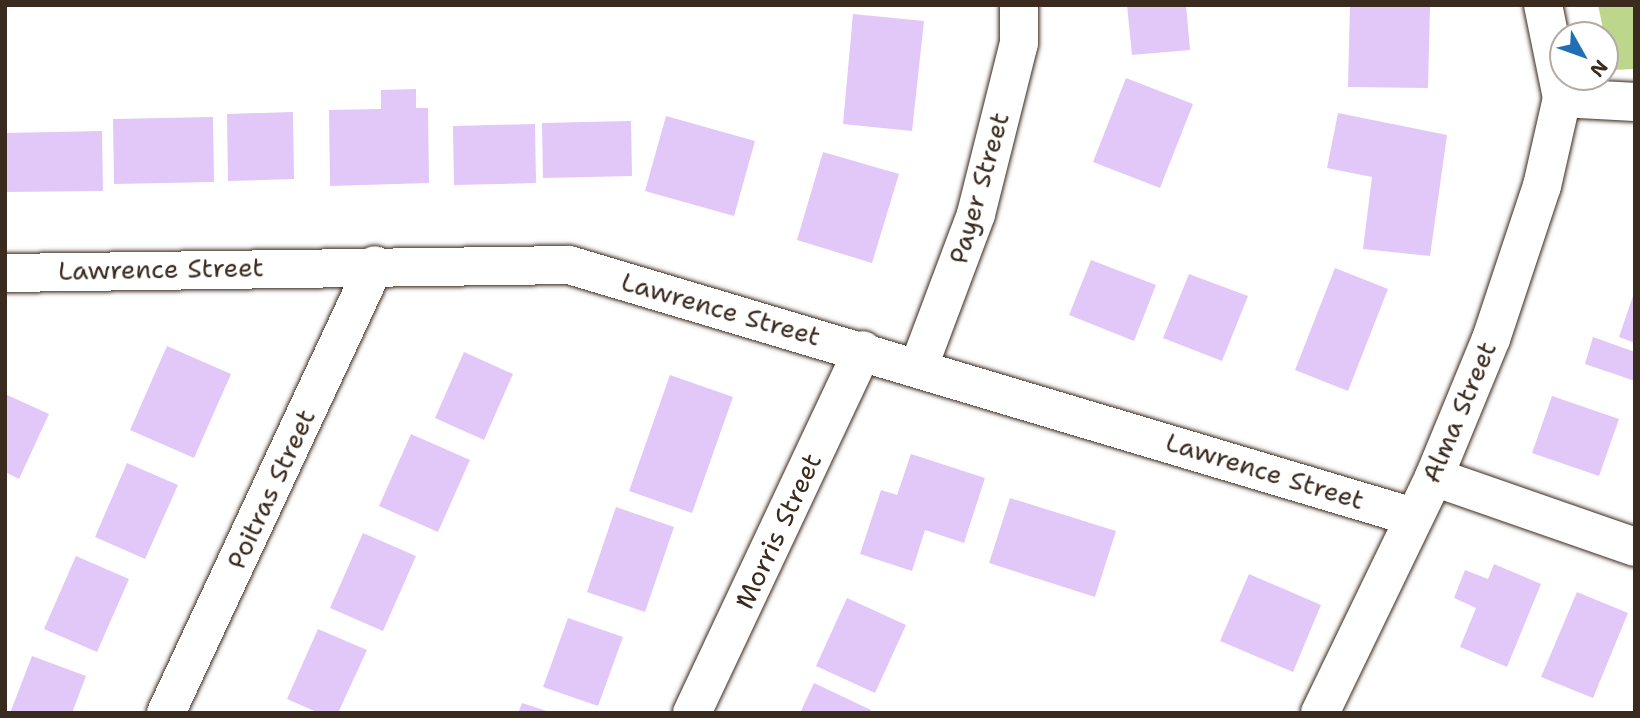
<!DOCTYPE html>
<style>
body{margin:0}
#map{position:relative;width:1640px;height:718px;overflow:hidden;background:#fff;font-family:"Shantell Sans",sans-serif}
div>[style]{position:absolute}
.green>*{inset:0;background:#bcd68c}
.building>*{inset:0;background:#e1c8f8}
.roads{filter:drop-shadow(0 0 2px #3b2a1e) drop-shadow(0 0 2px #3b2a1e)}
.minor>*{height:38px;margin:-19px;padding:0 19px;transform-origin:19px;border-radius:19px;background:#fff}
span{translate:-50% -50%;white-space:nowrap;text-align:center;line-height:1.15;-webkit-text-stroke:7px #fff;paint-order:stroke}
.street-label{font-size:26px;color:#3b2a1e}
.frame{position:absolute;inset:0;border:7px solid #3b2a1e;pointer-events:none}
.north{position:absolute;left:1549px;top:21px;width:70px;height:70px;box-sizing:border-box;background:#fff;border:2px solid #b1aaa5;border-radius:50%;rotate:130deg;font-size:19px;font-weight:700;line-height:28px;text-align:center;color:#3b2a1e}
.north::after{content:'';display:block;margin:auto;width:24px;height:32px;background:#1f6fb2;clip-path:polygon(50% 0,100% 100%,50% 72%,0 100%)}
</style>
<div id="map">
<div class="green">
<i style="clip-path:polygon(1598px 5px,1635px 5px,1635px 69px,1612px 70px)"></i>
</div>
<div class="building">
<i style="clip-path:polygon(1127px 5px,1186px 5px,1190px 50px,1132px 55px)"></i>
<i style="clip-path:polygon(1350px 5px,1430px 5px,1428px 88px,1348px 87px)"></i>
<i style="clip-path:polygon(853px 14px,924px 21px,912px 131px,843px 124px)"></i>
<i style="clip-path:polygon(1126px 78px,1193px 104px,1160px 188px,1093px 162px)"></i>
<i style="clip-path:polygon(416px 89px,416px 108px,428px 108px,429px 183px,330px 186px,329px 110px,381px 109px,381px 90px)"></i>
<i style="clip-path:polygon(293px 112px,294px 179px,228px 181px,227px 114px)"></i>
<i style="clip-path:polygon(1338px 113px,1447px 135px,1430px 256px,1363px 249px,1372px 177px,1327px 168px)"></i>
<i style="clip-path:polygon(666px 116px,755px 141px,734px 216px,645px 191px)"></i>
<i style="clip-path:polygon(213px 117px,214px 182px,114px 184px,113px 119px)"></i>
<i style="clip-path:polygon(631px 121px,632px 176px,543px 178px,542px 123px)"></i>
<i style="clip-path:polygon(535px 124px,536px 183px,454px 185px,453px 126px)"></i>
<i style="clip-path:polygon(102px 131px,103px 191px,5px 192px,5px 133px)"></i>
<i style="clip-path:polygon(823px 152px,899px 174px,872px 263px,797px 240px)"></i>
<i style="clip-path:polygon(1091px 260px,1156px 285px,1134px 341px,1069px 315px)"></i>
<i style="clip-path:polygon(1335px 268px,1388px 289px,1348px 391px,1295px 370px)"></i>
<i style="clip-path:polygon(1189px 274px,1248px 296px,1222px 361px,1163px 338px)"></i>
<i style="clip-path:polygon(1634px 293px,1635px 293px,1635px 343px,1619px 337px)"></i>
<i style="clip-path:polygon(1593px 337px,1635px 352px,1635px 381px,1585px 364px)"></i>
<i style="clip-path:polygon(167px 346px,231px 374px,194px 458px,130px 430px)"></i>
<i style="clip-path:polygon(464px 352px,513px 374px,484px 440px,435px 418px)"></i>
<i style="clip-path:polygon(670px 375px,733px 397px,692px 513px,629px 491px)"></i>
<i style="clip-path:polygon(5px 394px,49px 414px,19px 479px,5px 472px)"></i>
<i style="clip-path:polygon(1552px 396px,1619px 419px,1599px 476px,1532px 453px)"></i>
<i style="clip-path:polygon(411px 434px,470px 460px,438px 532px,379px 506px)"></i>
<i style="clip-path:polygon(911px 454px,985px 478px,964px 543px,925px 530px,912px 571px,860px 554px,881px 490px,897px 495px)"></i>
<i style="clip-path:polygon(127px 463px,178px 485px,145px 559px,95px 537px)"></i>
<i style="clip-path:polygon(1010px 498px,1116px 531px,1095px 597px,989px 563px)"></i>
<i style="clip-path:polygon(616px 507px,674px 527px,645px 612px,587px 592px)"></i>
<i style="clip-path:polygon(363px 533px,416px 556px,383px 631px,330px 608px)"></i>
<i style="clip-path:polygon(76px 556px,129px 579px,97px 652px,44px 629px)"></i>
<i style="clip-path:polygon(1494px 564px,1541px 584px,1507px 667px,1460px 647px,1476px 608px,1454px 598px,1465px 570px,1488px 579px)"></i>
<i style="clip-path:polygon(1249px 574px,1321px 605px,1293px 672px,1220px 641px)"></i>
<i style="clip-path:polygon(1577px 592px,1628px 613px,1593px 698px,1541px 677px)"></i>
<i style="clip-path:polygon(847px 598px,906px 625px,875px 693px,816px 666px)"></i>
<i style="clip-path:polygon(568px 618px,623px 637px,598px 706px,543px 687px)"></i>
<i style="clip-path:polygon(318px 629px,367px 650px,338px 713px,319px 713px,287px 699px)"></i>
<i style="clip-path:polygon(32px 656px,86px 676px,72px 713px,10px 713px)"></i>
<i style="clip-path:polygon(814px 683px,871px 710px,869px 713px,800px 713px)"></i>
<i style="clip-path:polygon(522px 703px,550px 712px,549px 713px,518px 713px)"></i>
</div>
<div class="roads">
<div class="minor">
<i style="left:1562px;top:98px;width:73px;rotate:3.1deg"></i>
<i style="left:5px;top:273px;width:564px;rotate:-0.81deg"></i>
<i style="left:569px;top:265px;width:881px;rotate:16.62deg"></i>
<i style="left:919px;top:366px;width:162px;rotate:-69.4deg"></i>
<i style="left:976px;top:214px;width:176px;rotate:-75.9deg"></i>
<i style="left:1019px;top:43px;width:38px;rotate:-90deg"></i>
<i style="left:1434px;top:477px;width:213px;rotate:19.2deg"></i>
<i style="left:166px;top:713px;width:494px;rotate:-65deg"></i>
<i style="left:692px;top:713px;width:401px;rotate:-64.8deg"></i>
<i style="left:1320px;top:713px;width:262px;rotate:-64.2deg"></i>
<i style="left:1434px;top:477px;width:149px;rotate:-67.6deg"></i>
<i style="left:1491px;top:339px;width:161px;rotate:-71.6deg"></i>
<i style="left:1542px;top:186px;width:90px;rotate:-77.2deg"></i>
<i style="left:1562px;top:98px;width:95px;rotate:-101.5deg"></i>
</div>
</div>
<div class="street-label">
<span style="left:979px;top:188px;rotate:-74deg">Payer Street</span>
<span style="left:161px;top:269px;rotate:-1deg">Lawrence Street</span>
<span style="left:721px;top:309px;rotate:16deg">Lawrence Street</span>
<span style="left:1459px;top:412px;rotate:-67deg">Alma Street</span>
<span style="left:1265px;top:471px;rotate:17deg">Lawrence Street</span>
<span style="left:271px;top:489px;rotate:-65deg">Poitras Street</span>
<span style="left:778px;top:531px;rotate:-65deg">Morris Street</span>
</div>
<div class="frame"></div>
<div class="north">N</div>
</div>
